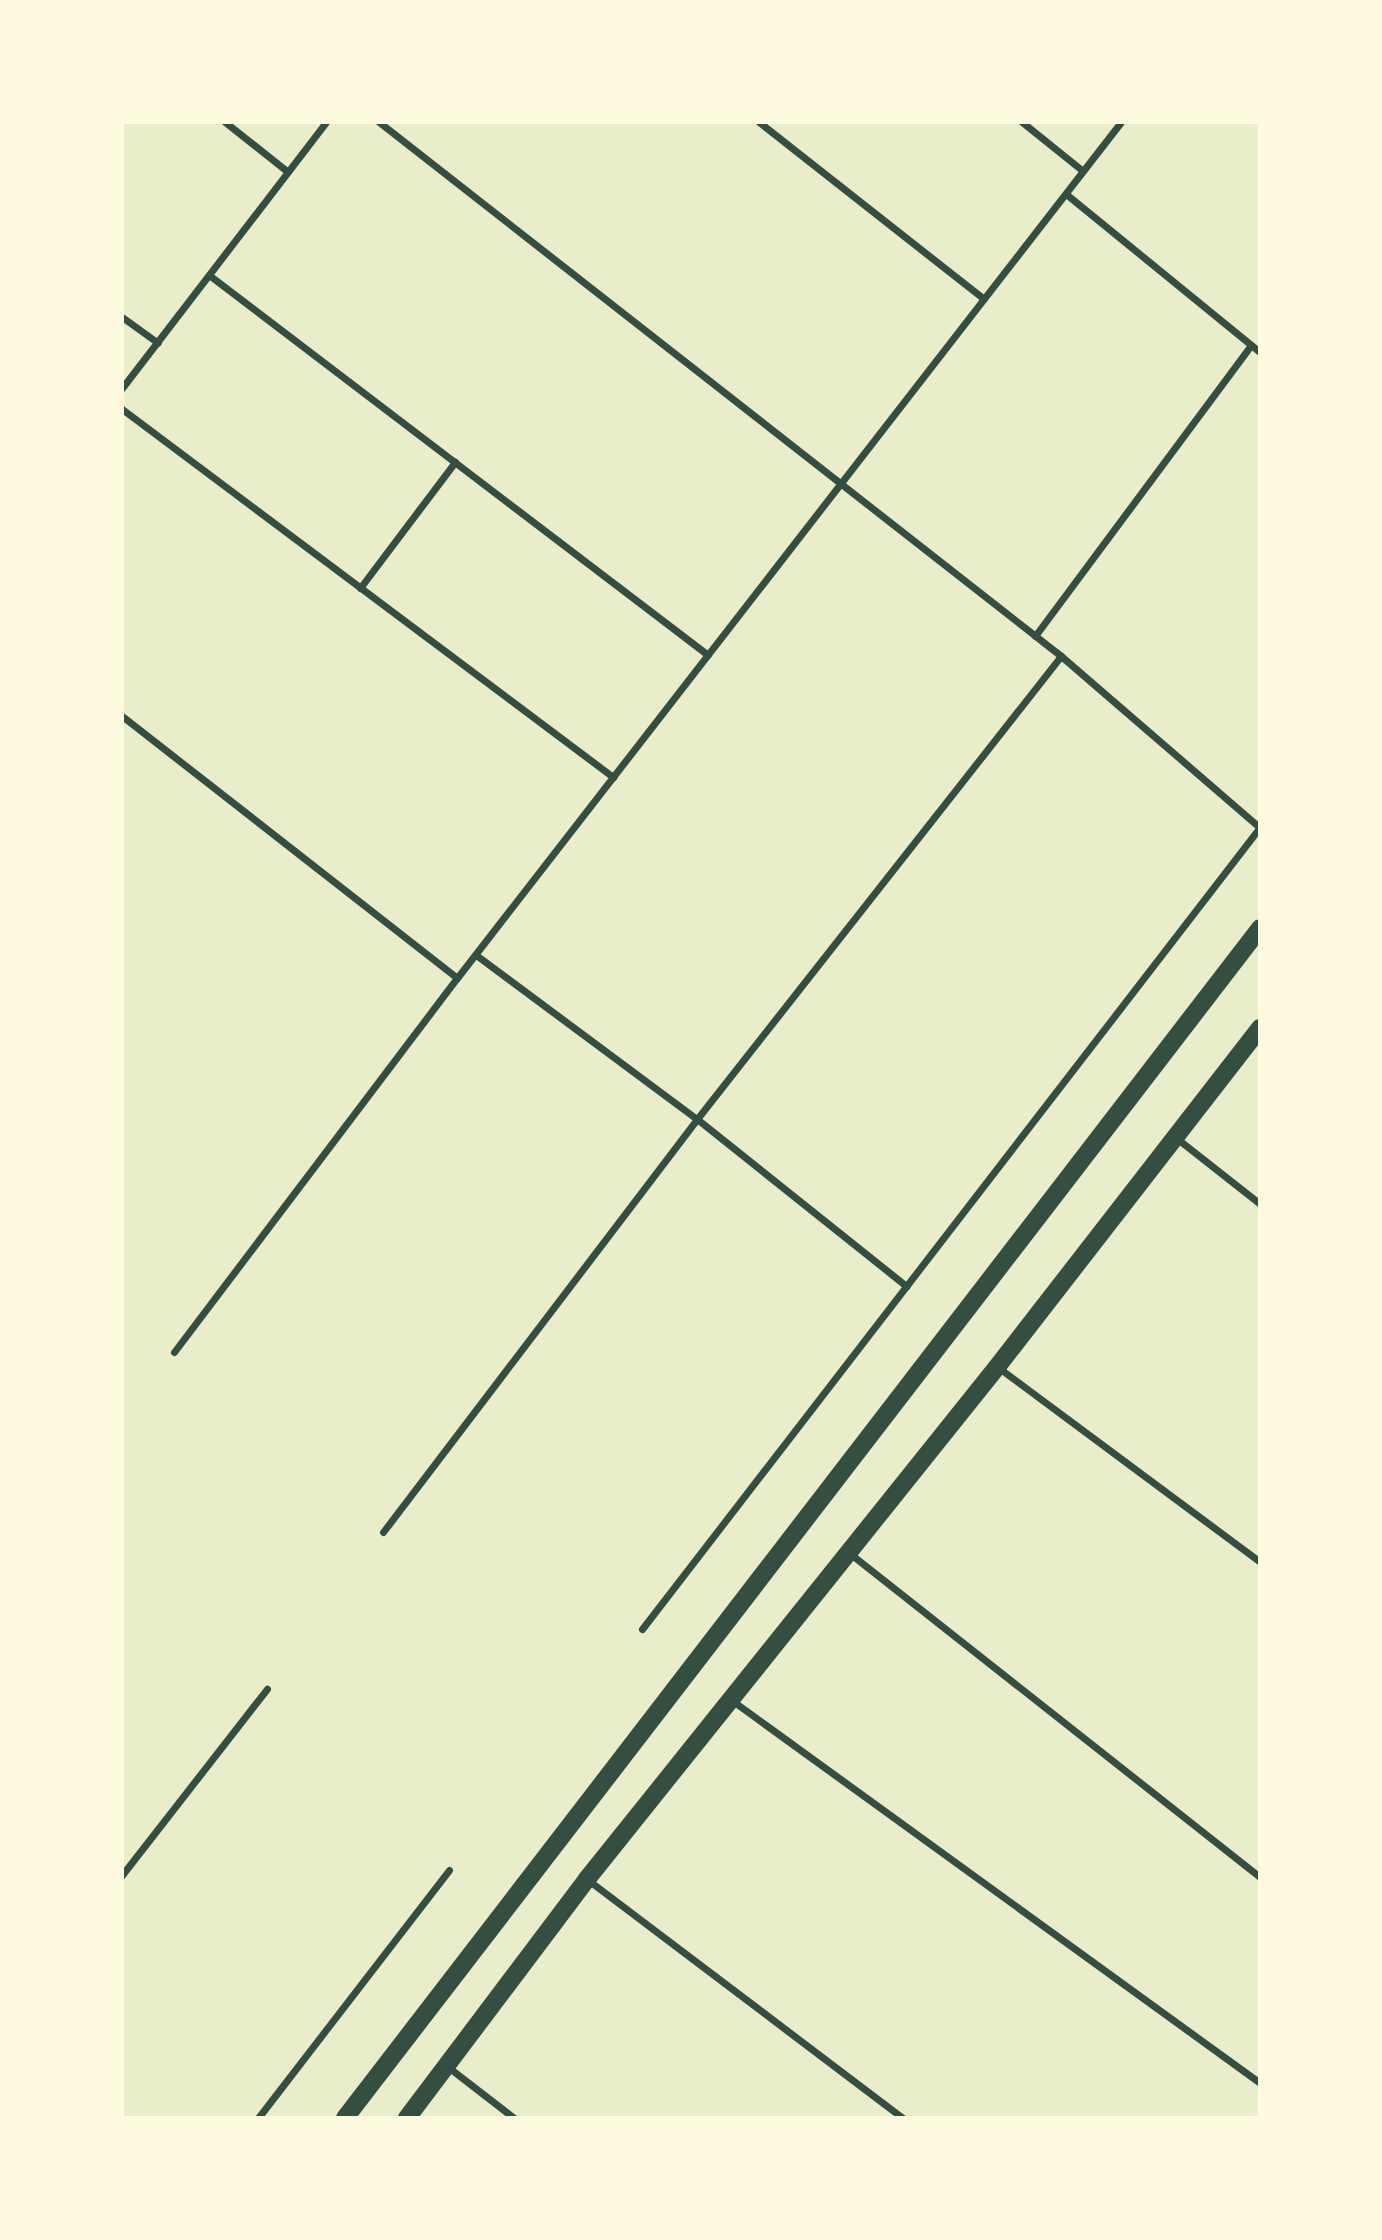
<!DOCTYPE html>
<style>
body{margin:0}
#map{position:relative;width:1382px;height:2240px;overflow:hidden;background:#e9edc9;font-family:"IBM Plex Serif",serif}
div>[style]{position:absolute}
.minor>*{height:7px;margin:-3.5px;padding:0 3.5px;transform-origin:3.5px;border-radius:3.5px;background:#344e41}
.primary>*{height:18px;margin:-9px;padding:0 9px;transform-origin:9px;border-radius:9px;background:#344e41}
span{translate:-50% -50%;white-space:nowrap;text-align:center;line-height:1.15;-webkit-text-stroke:7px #fefae0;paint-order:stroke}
.frame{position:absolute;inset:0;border:124px solid #fefae0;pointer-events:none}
</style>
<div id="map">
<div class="minor">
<i style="left:225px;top:122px;width:80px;rotate:38.4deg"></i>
<i style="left:379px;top:122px;width:866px;rotate:38.06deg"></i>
<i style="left:1061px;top:656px;width:263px;rotate:40.8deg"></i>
<i style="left:759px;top:122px;width:286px;rotate:38.2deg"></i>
<i style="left:1022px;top:122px;width:78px;rotate:38.8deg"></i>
<i style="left:1066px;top:194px;width:250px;rotate:39.2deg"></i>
<i style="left:209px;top:275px;width:627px;rotate:37.29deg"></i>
<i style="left:122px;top:317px;width:44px;rotate:35.8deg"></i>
<i style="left:122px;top:388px;width:335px;rotate:-52.5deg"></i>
<i style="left:122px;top:409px;width:614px;rotate:36.85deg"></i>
<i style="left:360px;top:588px;width:158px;rotate:-53deg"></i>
<i style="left:1035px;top:636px;width:362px;rotate:-53.4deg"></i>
<i style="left:122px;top:716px;width:425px;rotate:38deg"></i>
<i style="left:476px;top:955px;width:275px;rotate:36.6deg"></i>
<i style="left:697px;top:1119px;width:268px;rotate:38.6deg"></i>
<i style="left:1175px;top:1137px;width:108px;rotate:38.2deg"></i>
<i style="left:174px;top:1352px;width:469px;rotate:-52.9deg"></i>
<i style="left:457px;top:978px;width:1083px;rotate:-52.2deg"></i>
<i style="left:999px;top:1368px;width:325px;rotate:36.6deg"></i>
<i style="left:383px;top:1532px;width:519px;rotate:-52.75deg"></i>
<i style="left:697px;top:1119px;width:589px;rotate:-51.83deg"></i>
<i style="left:848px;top:1552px;width:525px;rotate:38.27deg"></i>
<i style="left:642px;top:1629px;width:1012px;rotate:-52.38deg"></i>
<i style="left:730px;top:1699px;width:654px;rotate:35.92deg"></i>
<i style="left:122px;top:1875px;width:236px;rotate:-52.1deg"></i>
<i style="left:588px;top:1880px;width:395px;rotate:37.1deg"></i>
<i style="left:448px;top:2067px;width:83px;rotate:37.7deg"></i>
<i style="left:258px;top:2118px;width:313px;rotate:-52.4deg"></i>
</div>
<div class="primary">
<i style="left:345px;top:2118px;width:1501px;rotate:-52.44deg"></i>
<i style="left:407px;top:2118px;width:299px;rotate:-53deg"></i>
<i style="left:587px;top:1879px;width:656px;rotate:-51.31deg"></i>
<i style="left:997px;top:1367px;width:429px;rotate:-52.2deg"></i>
</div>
<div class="frame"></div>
</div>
